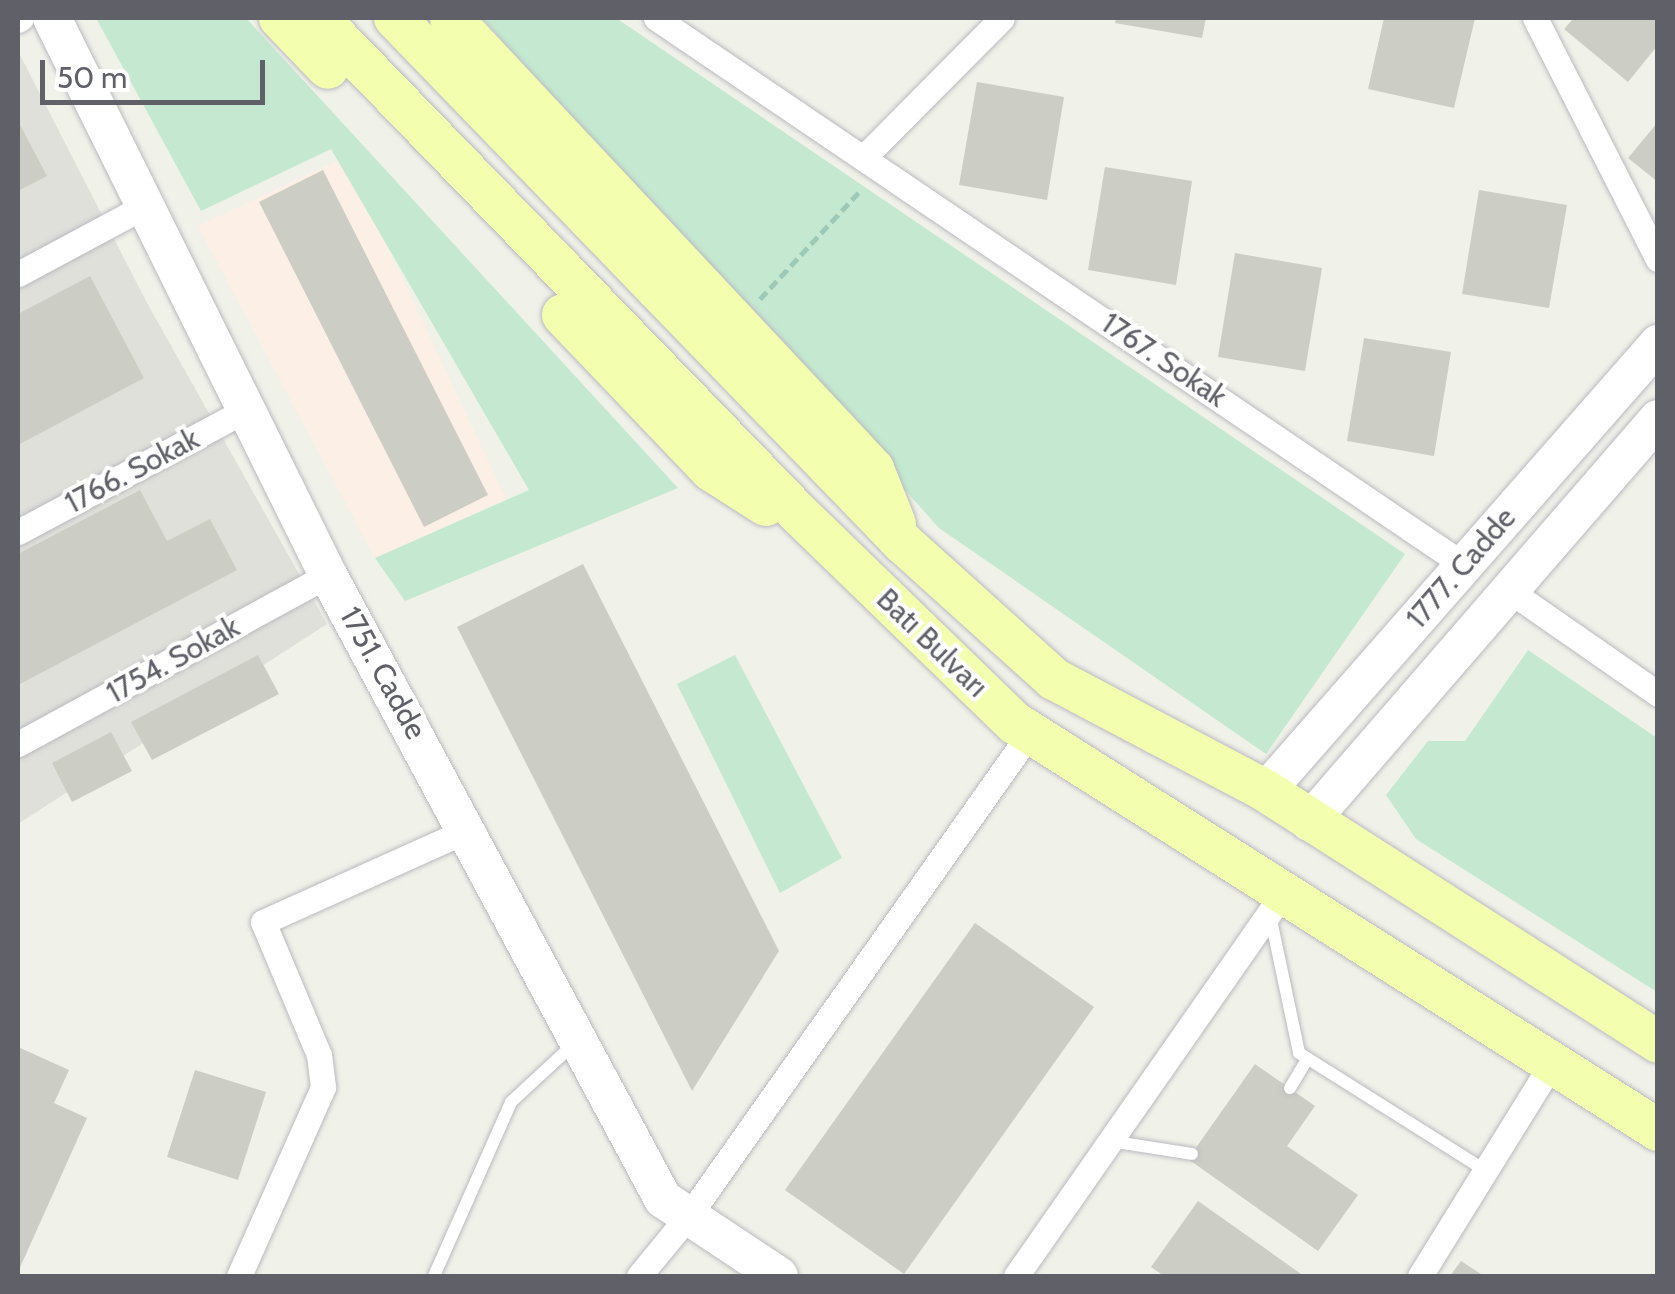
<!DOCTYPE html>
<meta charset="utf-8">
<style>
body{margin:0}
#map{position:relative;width:1675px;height:1294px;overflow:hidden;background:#f0f1e8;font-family:Cabin,sans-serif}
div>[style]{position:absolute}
.industrial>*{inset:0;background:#e0e0da}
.medical>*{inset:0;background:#fcefe6}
.green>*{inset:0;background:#c4e9d0}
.building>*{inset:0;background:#cccdc4}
.path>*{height:5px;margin-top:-2.5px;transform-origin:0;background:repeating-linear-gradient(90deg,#9dcab8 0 10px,transparent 0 15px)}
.roads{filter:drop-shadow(0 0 2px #babac1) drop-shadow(0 0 2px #babac1)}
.service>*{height:12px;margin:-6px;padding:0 6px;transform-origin:6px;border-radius:6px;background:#fff}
.minor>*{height:25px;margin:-12.5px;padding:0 12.5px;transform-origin:12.5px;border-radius:12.5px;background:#fff}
.secondary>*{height:38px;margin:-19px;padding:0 19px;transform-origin:19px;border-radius:19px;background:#fff}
.primary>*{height:42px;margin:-21px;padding:0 21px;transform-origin:21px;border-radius:21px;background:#f3ffaf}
span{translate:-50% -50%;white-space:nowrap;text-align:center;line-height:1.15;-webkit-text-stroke:8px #fff;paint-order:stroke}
.street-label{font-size:30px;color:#5f6068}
.frame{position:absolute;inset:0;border:20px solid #5f6068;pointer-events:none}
.scale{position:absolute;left:40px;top:60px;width:225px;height:45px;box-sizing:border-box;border:5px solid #5f6068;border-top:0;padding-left:12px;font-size:30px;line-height:35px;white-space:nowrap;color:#5f6068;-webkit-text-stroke:8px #fff;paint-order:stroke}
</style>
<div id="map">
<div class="industrial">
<i style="clip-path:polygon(18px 51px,146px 301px,327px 624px,18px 824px)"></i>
</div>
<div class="medical">
<i style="clip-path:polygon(345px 157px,506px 499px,375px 558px,198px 226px)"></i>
</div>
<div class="green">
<i style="clip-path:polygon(96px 18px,246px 18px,678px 488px,405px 601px,375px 558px,529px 490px,331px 149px,201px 211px)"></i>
<i style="clip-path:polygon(482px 18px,616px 18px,1405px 554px,1266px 754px,939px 528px)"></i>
<i style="clip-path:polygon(1528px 650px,1657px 738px,1657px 992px,1416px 839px,1386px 795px,1428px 741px,1465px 741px)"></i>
<i style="clip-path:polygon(735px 655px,842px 858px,780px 893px,677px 684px)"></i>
</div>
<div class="building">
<i style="clip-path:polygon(1116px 18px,1206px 18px,1202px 38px,1115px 23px)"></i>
<i style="clip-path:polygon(1384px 18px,1475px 18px,1454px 108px,1368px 89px)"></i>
<i style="clip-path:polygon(1574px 18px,1658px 18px,1658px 45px,1628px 82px,1564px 29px)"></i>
<i style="clip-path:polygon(977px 82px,1064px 97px,1047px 200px,959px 185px)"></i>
<i style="clip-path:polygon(18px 121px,47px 176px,18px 191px)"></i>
<i style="clip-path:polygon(1658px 122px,1658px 182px,1628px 158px)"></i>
<i style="clip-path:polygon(1105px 167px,1192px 181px,1176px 285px,1088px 270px)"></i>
<i style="clip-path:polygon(323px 170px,488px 495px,424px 527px,259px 202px)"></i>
<i style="clip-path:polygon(1479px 190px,1567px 205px,1549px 308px,1462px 294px)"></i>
<i style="clip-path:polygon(1235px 253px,1322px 268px,1305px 371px,1218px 357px)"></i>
<i style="clip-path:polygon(90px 276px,144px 378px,18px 445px,18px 314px)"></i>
<i style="clip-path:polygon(1364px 338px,1451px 352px,1434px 456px,1347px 441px)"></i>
<i style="clip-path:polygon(140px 490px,167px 541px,210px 519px,237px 570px,18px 685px,18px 554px)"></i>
<i style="clip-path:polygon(583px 564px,779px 951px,692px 1091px,457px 627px)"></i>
<i style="clip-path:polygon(258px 655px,279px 694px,152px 760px,131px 722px)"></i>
<i style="clip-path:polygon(111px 732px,132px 771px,72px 802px,52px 763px)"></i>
<i style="clip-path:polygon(975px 923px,1094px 1007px,904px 1274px,785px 1190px)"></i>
<i style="clip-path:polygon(18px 1047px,69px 1070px,54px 1103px,87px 1118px,18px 1272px)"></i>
<i style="clip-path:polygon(1255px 1064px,1315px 1106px,1287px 1146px,1358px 1195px,1318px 1251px,1188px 1159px)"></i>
<i style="clip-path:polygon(195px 1070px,266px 1092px,238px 1180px,167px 1157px)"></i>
<i style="clip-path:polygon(1198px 1201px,1304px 1276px,1164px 1276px,1151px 1267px)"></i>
<i style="clip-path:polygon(1461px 1261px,1484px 1276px,1450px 1276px)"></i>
</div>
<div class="path">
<i style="left:760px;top:299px;width:149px;rotate:-47.2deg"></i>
</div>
<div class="roads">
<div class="service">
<i style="left:1270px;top:915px;width:141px;rotate:78.1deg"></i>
<i style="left:1299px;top:1053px;width:223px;rotate:32.2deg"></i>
<i style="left:1290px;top:1088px;width:33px;rotate:-59deg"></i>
<i style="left:1110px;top:1141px;width:83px;rotate:9deg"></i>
<i style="left:434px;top:1276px;width:190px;rotate:-66.1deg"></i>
<i style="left:511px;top:1102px;width:87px;rotate:-42.7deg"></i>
</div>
<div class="minor">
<i style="left:656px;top:18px;width:976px;rotate:34.1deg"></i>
<i style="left:1535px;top:18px;width:271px;rotate:63deg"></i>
<i style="left:18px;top:20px;width:4px;rotate:-34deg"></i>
<i style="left:865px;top:156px;width:194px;rotate:-45.2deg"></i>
<i style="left:18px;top:274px;width:144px;rotate:-28.2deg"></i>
<i style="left:18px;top:532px;width:259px;rotate:-28.2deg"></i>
<i style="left:1507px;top:589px;width:184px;rotate:34.8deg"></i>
<i style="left:18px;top:744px;width:353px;rotate:-28.6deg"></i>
<i style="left:239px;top:1276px;width:207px;rotate:-66deg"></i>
<i style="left:323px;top:1087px;width:32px;rotate:-97deg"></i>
<i style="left:319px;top:1055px;width:144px;rotate:-112.8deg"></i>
<i style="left:263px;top:922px;width:225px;rotate:-24.2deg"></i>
<i style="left:639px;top:1276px;width:80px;rotate:-50.6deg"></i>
<i style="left:690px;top:1214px;width:589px;rotate:-54.75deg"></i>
<i style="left:1016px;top:1276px;width:467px;rotate:-55.1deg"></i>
<i style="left:1420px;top:1276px;width:251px;rotate:-58.2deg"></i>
</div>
<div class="secondary">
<i style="left:52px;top:18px;width:622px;rotate:63.64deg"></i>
<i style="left:328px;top:575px;width:708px;rotate:61.77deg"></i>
<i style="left:663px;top:1199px;width:139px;rotate:33.6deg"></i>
<i style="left:1266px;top:791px;width:595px;rotate:-48.75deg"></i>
<i style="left:1309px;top:822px;width:533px;rotate:-49.11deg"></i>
</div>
<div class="primary">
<i style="left:280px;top:18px;width:69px;rotate:46.2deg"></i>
<i style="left:318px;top:18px;width:691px;rotate:45.88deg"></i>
<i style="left:799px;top:514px;width:301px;rotate:44.1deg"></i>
<i style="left:1015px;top:723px;width:761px;rotate:32.33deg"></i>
<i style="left:395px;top:18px;width:731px;rotate:45.94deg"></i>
<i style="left:903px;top:543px;width:203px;rotate:42deg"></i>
<i style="left:1054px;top:679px;width:240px;rotate:27.8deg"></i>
<i style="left:1266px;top:791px;width:465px;rotate:32.6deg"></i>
<i style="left:451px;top:18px;width:618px;rotate:46.9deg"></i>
<i style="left:873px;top:469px;width:59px;rotate:68.2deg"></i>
<i style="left:563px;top:315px;width:214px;rotate:46.3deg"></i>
<i style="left:711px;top:470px;width:65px;rotate:32.5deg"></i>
</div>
</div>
<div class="street-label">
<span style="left:1164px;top:360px;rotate:34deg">1767. Sokak</span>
<span style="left:132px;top:471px;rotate:-28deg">1766. Sokak</span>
<span style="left:1461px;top:568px;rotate:-49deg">1777. Cadde</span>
<span style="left:932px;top:643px;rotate:44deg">Batı Bulvarı</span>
<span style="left:173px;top:660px;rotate:-29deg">1754. Sokak</span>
<span style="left:383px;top:673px;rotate:61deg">1751. Cadde</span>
</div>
<div class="frame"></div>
<div class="scale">50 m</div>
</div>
